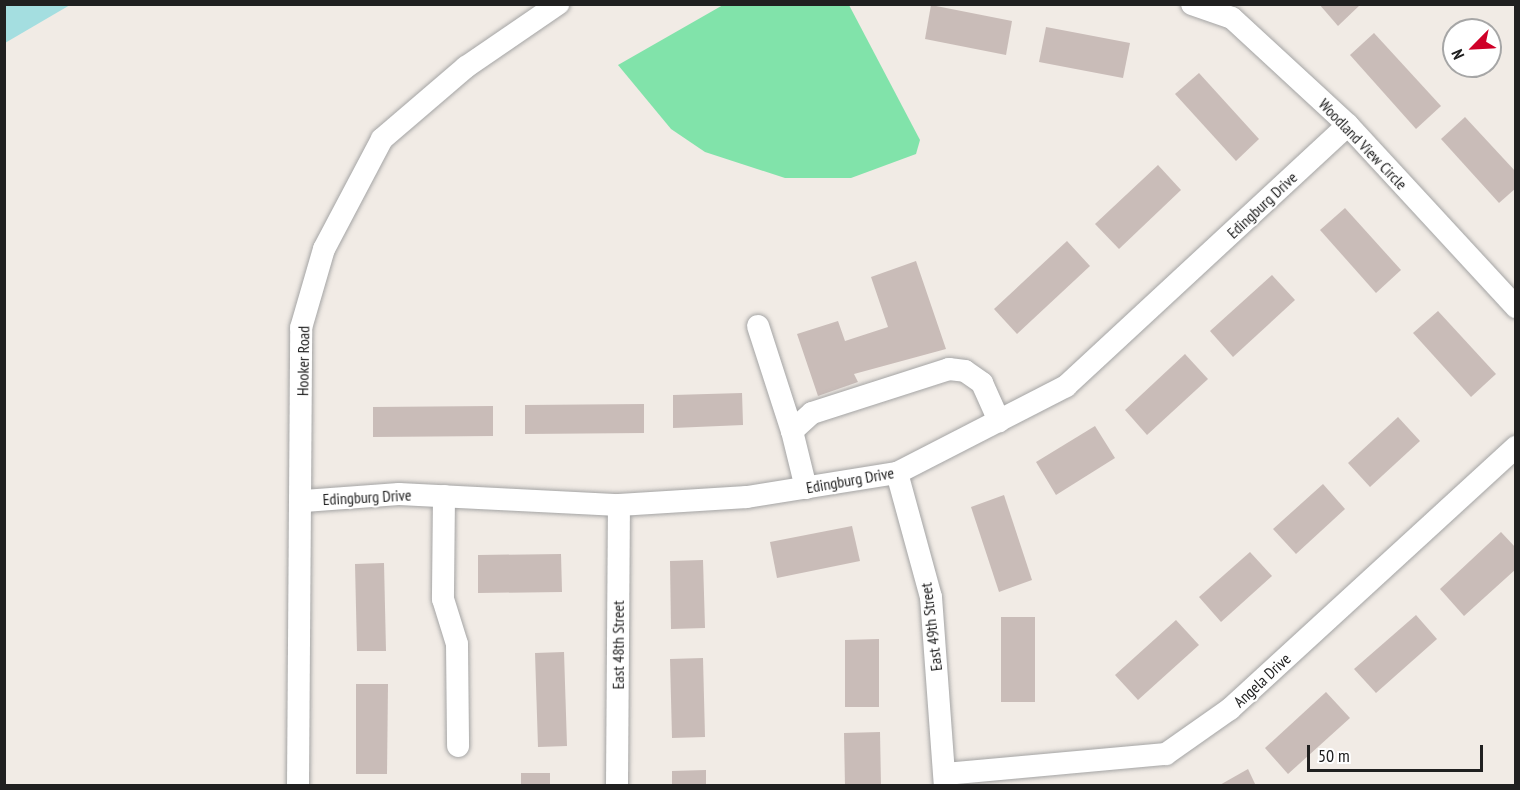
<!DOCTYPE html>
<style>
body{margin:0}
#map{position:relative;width:1520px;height:790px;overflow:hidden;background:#f1ebe5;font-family:"PT Sans Narrow",sans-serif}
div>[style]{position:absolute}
.pitch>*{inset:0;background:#81e3aa}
.water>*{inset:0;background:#a4dee0}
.building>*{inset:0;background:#c9bcb8}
.roads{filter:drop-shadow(0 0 2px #a4a4a4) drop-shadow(0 0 2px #a4a4a4)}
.minor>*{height:22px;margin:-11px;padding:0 11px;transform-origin:11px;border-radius:11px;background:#fff}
span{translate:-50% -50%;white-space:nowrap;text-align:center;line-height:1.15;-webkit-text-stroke:4.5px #fff;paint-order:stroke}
.street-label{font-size:16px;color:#202020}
.frame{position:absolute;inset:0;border:6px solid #202020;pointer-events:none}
.north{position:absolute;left:1442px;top:18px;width:60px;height:60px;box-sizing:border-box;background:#fff;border:2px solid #a6a6a6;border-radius:50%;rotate:246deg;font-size:16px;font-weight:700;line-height:24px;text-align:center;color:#202020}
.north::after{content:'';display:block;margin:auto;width:21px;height:27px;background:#cf0028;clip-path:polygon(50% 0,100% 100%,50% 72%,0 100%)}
.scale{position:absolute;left:1307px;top:745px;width:176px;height:27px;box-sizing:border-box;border:3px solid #202020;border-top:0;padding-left:8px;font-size:18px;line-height:21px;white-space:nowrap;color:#202020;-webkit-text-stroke:4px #fff;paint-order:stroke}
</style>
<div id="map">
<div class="pitch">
<i style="clip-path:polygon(723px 5px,849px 5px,920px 140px,916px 154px,851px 178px,785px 178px,705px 152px,671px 129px,618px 65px)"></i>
</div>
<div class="water">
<i style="clip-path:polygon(5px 4px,70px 4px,70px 5px,5px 43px)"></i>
</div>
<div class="building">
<i style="clip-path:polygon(1319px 4px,1361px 4px,1338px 26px)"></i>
<i style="clip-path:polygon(931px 5px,1012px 21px,1006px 55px,925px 39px)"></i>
<i style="clip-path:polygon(1046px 27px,1130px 43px,1123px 78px,1039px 62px)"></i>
<i style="clip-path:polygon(1374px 33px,1441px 106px,1416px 129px,1350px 55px)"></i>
<i style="clip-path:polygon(1199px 73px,1259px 139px,1236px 161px,1175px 94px)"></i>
<i style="clip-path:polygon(1465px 117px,1516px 172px,1516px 188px,1499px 203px,1441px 139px)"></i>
<i style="clip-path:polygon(1158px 165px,1181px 190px,1119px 249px,1095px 224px)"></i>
<i style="clip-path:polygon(1345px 208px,1401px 270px,1376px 293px,1320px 230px)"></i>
<i style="clip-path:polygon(1067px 241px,1090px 266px,1017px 334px,994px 309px)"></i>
<i style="clip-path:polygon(916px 261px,946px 349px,854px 374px,858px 382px,818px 396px,797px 334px,838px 321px,845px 341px,888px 327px,871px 277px)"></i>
<i style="clip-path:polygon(1272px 275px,1295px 300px,1233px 357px,1210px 331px)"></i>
<i style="clip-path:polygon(1438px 311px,1496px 374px,1471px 397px,1413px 333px)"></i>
<i style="clip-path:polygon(1185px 354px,1208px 379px,1147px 435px,1125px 410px)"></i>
<i style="clip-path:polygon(742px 393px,743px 425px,673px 428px,673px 395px)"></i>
<i style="clip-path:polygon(644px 404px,644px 433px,525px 434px,525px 405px)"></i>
<i style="clip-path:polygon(493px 406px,493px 436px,373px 437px,373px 407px)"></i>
<i style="clip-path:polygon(1398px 417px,1420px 441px,1370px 487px,1348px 463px)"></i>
<i style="clip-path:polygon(1095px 426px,1115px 458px,1056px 495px,1036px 462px)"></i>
<i style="clip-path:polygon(1323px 484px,1345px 509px,1296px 554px,1273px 529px)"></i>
<i style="clip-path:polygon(1004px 495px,1032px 580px,999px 592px,971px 507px)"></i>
<i style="clip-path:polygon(852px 526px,860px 561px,777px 578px,770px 542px)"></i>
<i style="clip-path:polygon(1501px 532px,1516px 548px,1516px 569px,1464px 616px,1440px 589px)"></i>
<i style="clip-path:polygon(1250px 552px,1272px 576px,1221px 622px,1199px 597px)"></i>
<i style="clip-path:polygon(561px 554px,562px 592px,478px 593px,478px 555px)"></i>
<i style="clip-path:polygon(703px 560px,705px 628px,671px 629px,670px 561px)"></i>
<i style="clip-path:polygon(384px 563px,386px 651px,357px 651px,355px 564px)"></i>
<i style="clip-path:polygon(1416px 615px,1437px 639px,1376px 693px,1354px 669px)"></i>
<i style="clip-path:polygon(1001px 617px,1035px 617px,1035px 702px,1001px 702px)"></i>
<i style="clip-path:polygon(1176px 620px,1199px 645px,1138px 700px,1115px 675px)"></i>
<i style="clip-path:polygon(879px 639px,879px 707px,845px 707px,845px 640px)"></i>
<i style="clip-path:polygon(564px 652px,567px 746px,538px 747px,535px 653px)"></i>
<i style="clip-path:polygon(703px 658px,705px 737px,672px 738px,670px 659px)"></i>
<i style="clip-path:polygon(356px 684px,388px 684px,387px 774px,356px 774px)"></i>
<i style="clip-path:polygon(1326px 692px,1350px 718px,1288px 774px,1265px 748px)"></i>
<i style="clip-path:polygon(880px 732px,881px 786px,845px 786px,844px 733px)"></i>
<i style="clip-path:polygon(1248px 769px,1256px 786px,1218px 786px)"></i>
<i style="clip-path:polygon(706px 770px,706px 786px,672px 786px,672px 771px)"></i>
<i style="clip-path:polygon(521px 773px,550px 773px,550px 786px,521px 786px)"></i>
</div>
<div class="roads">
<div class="minor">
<i style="left:1192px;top:4px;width:42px;rotate:19.3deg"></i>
<i style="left:1232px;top:18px;width:158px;rotate:42.7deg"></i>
<i style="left:1348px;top:125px;width:248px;rotate:47.3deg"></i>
<i style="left:758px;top:326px;width:110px;rotate:72.1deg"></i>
<i style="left:897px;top:473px;width:129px;rotate:74.7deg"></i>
<i style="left:931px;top:597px;width:190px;rotate:85.8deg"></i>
<i style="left:806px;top:488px;width:59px;rotate:-103.8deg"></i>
<i style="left:792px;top:431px;width:27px;rotate:-42deg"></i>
<i style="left:812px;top:413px;width:144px;rotate:-17.8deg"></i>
<i style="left:949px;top:369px;width:16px;rotate:7deg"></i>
<i style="left:965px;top:371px;width:21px;rotate:35deg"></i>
<i style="left:982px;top:383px;width:42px;rotate:65.9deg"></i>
<i style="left:444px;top:496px;width:103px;rotate:90.6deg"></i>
<i style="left:443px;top:599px;width:47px;rotate:72.7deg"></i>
<i style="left:457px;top:644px;width:102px;rotate:89.4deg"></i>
<i style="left:304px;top:501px;width:95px;rotate:-4.2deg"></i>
<i style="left:399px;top:494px;width:220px;rotate:2.9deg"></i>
<i style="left:619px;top:505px;width:128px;rotate:-3.6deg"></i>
<i style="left:747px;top:497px;width:152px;rotate:-9.1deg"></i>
<i style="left:897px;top:473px;width:190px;rotate:-27.2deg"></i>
<i style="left:1066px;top:386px;width:384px;rotate:-42.8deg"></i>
<i style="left:945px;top:774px;width:222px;rotate:-5.2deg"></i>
<i style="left:1166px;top:754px;width:78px;rotate:-35.1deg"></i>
<i style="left:1230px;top:709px;width:388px;rotate:-42.5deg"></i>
<i style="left:298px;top:786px;width:458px;rotate:-89.6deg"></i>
<i style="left:301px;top:328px;width:82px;rotate:-73.8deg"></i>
<i style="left:324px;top:249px;width:124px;rotate:-62.2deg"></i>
<i style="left:382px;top:139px;width:111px;rotate:-40.6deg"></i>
<i style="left:466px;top:67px;width:112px;rotate:-34.4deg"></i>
<i style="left:617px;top:786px;width:281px;rotate:-89.6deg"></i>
</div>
</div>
<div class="street-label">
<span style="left:1363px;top:144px;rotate:46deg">Woodland View Circle</span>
<span style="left:1262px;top:205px;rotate:-43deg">Edingburg Drive</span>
<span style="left:303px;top:361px;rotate:-89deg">Hooker Road</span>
<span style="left:850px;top:480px;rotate:-10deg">Edingburg Drive</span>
<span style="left:367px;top:497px;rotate:-3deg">Edingburg Drive</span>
<span style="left:931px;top:627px;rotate:-97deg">East 49th Street</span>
<span style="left:618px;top:645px;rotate:-90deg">East 48th Street</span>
<span style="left:1262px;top:680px;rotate:-43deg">Angela Drive</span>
</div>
<div class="frame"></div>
<div class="north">N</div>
<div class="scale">50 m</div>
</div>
